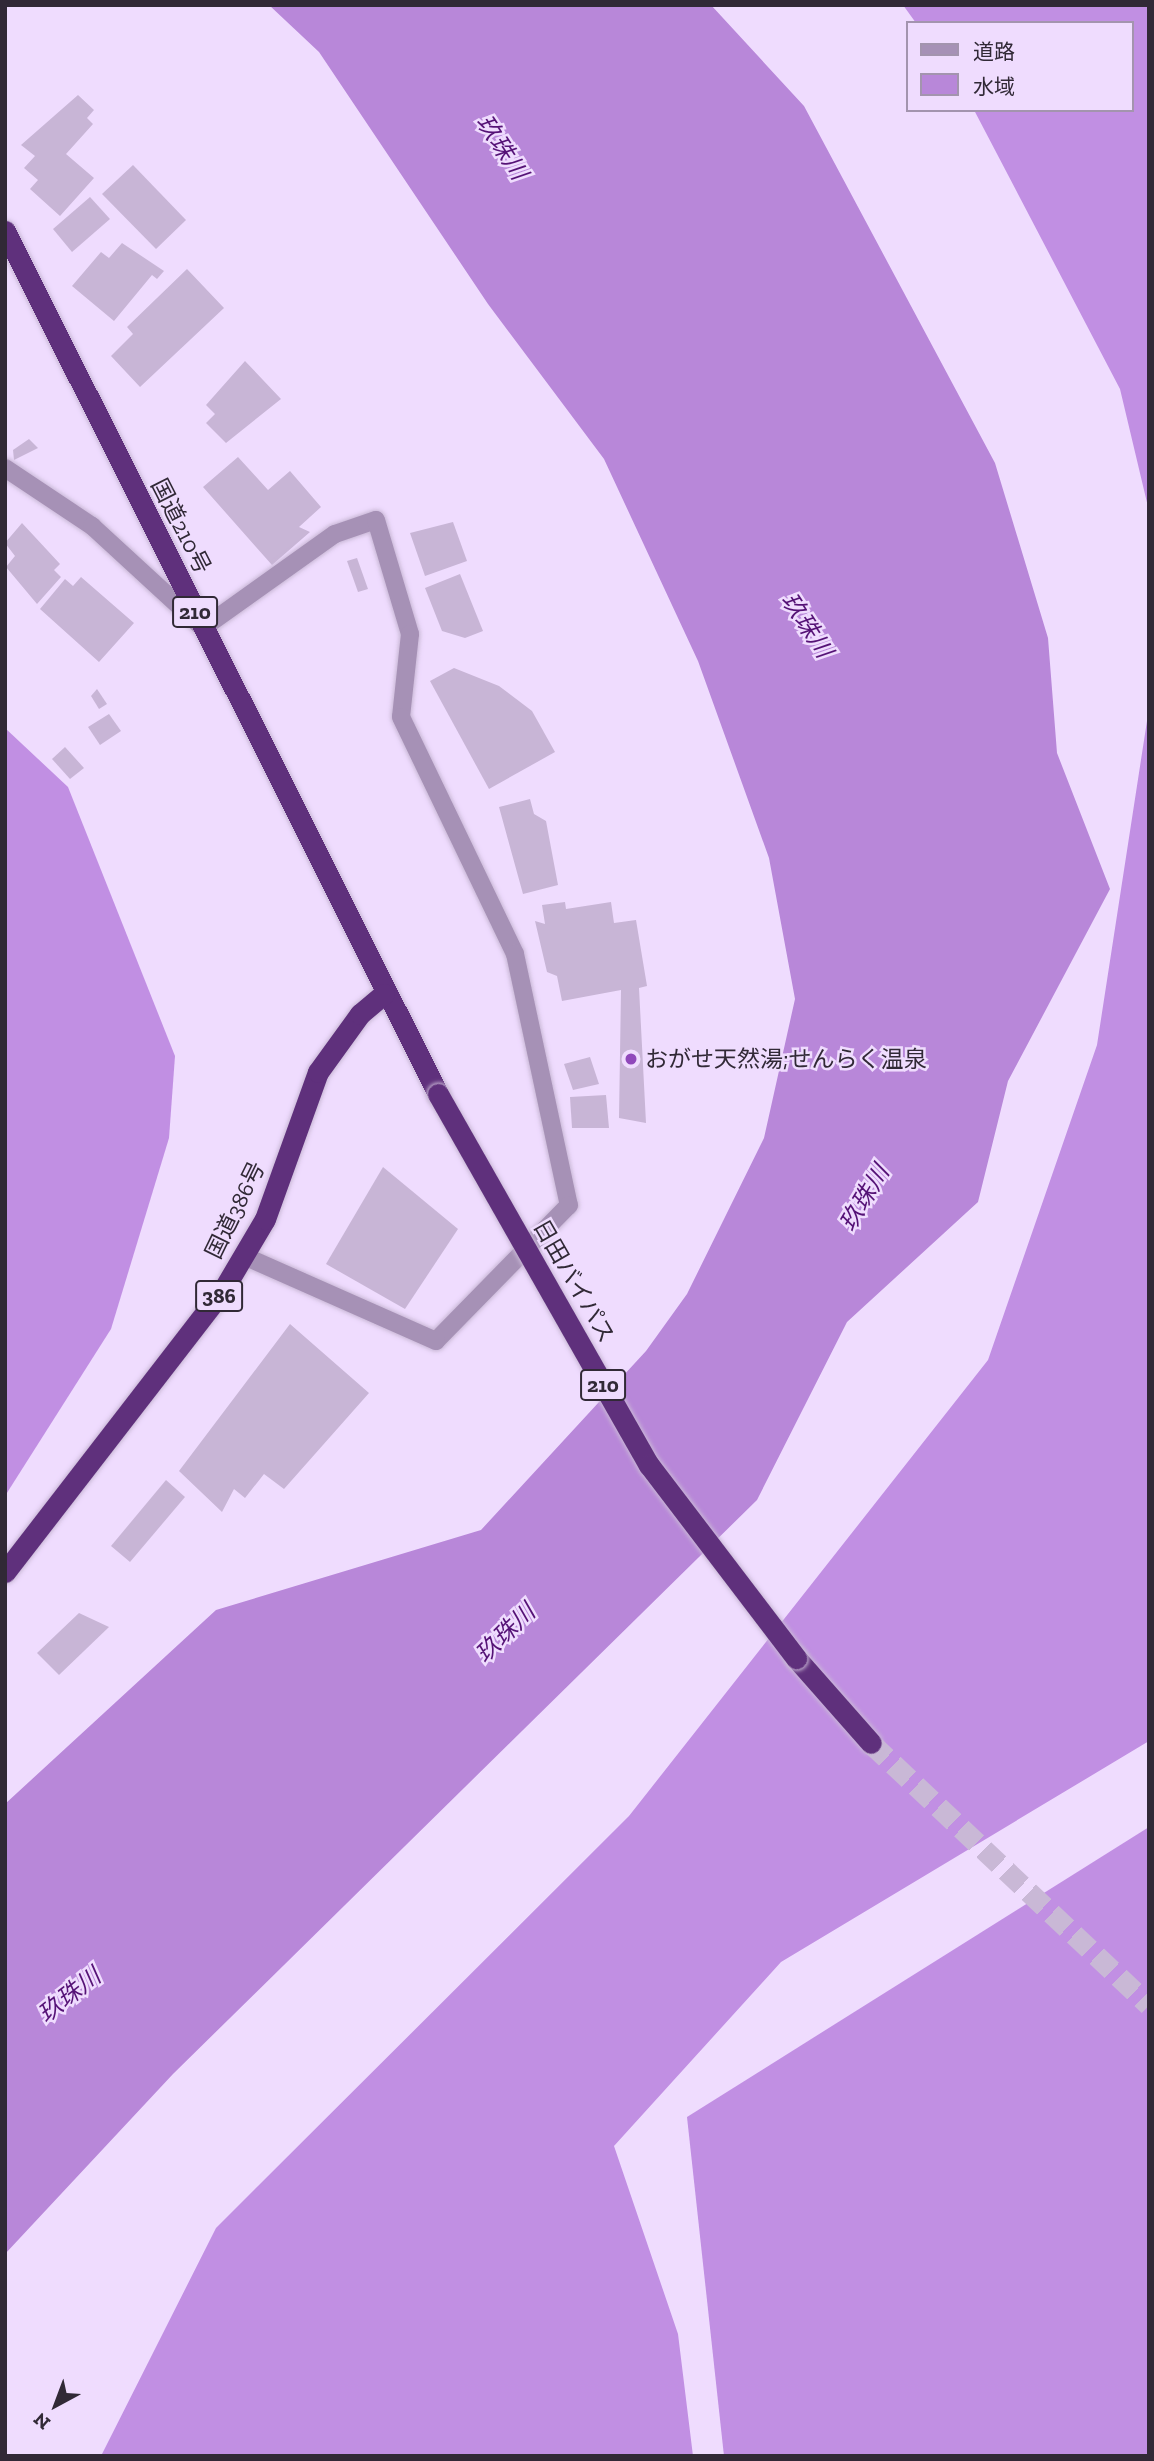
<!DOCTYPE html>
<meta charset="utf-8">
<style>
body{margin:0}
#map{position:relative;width:1154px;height:2461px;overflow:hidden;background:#efdcfe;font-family:"Zilla Slab","Noto Sans JP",serif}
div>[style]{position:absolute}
.forest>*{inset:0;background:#c18fe3}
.water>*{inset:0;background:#b887d9}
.building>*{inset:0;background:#c8b5d6}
.highway-tunnel>*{height:21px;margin-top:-10.5px;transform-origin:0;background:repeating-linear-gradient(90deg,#c9b8d6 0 21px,transparent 0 31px)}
.roads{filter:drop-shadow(0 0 2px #c9b8d6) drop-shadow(0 0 2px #c9b8d6)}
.street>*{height:18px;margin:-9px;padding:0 9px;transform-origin:9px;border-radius:9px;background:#a691b6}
.highway>*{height:21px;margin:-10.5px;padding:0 10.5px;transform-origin:10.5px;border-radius:10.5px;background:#5f307c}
.bridges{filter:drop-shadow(0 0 2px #c9b8d6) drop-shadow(0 0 2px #c9b8d6)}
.highway-bridge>*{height:21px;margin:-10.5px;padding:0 10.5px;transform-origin:10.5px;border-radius:10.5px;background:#5f307c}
.dots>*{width:19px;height:19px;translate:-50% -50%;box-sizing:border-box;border:4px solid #efdcfe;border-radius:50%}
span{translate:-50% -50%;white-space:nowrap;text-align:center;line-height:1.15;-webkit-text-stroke:5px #efdcfe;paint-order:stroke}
.shield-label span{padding:2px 5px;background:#efdcfe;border:2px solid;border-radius:5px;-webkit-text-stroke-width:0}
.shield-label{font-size:21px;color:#312936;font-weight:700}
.street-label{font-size:23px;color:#312936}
.poi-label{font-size:23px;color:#312936}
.left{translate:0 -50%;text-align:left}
.water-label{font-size:24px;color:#551276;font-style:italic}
.frame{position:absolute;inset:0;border:7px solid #312936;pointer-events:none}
.legend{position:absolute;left:906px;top:21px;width:228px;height:91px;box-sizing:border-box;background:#efdcfe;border:2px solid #a394ae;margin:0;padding:9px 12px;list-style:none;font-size:21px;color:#312936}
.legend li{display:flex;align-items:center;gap:14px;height:35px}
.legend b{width:35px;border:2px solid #a394ae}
.north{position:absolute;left:21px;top:2370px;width:70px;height:70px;-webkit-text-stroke:5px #efdcfe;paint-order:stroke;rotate:221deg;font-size:19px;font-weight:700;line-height:28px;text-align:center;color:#312936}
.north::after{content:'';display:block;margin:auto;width:24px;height:32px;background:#312936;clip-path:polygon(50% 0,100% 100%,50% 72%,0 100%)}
</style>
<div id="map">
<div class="forest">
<i style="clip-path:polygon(903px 5px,1149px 5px,1149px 511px,1120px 389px,974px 110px,1131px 110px,1131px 23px,916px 23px)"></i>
<i style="clip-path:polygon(1149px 708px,1149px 1741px,781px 1962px,614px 2146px,678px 2334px,693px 2456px,101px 2456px,216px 2228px,629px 1816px,988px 1360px,1097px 1045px)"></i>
<i style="clip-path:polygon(5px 728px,68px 787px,175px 1056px,169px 1138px,111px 1329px,5px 1496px)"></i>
<i style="clip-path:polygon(1149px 1827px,1149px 2456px,724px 2456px,687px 2117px)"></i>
</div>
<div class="water">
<i style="clip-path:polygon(269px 5px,711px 5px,804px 106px,995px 463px,1048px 638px,1057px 753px,1110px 889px,1008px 1081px,978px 1202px,847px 1322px,757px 1500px,173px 2074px,5px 2254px,5px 1804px,216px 1610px,481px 1530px,646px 1351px,687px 1294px,764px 1138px,795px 999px,769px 858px,698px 661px,604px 459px,488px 304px,319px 52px)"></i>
</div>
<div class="building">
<i style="clip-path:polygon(78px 95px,94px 110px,87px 118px,93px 124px,66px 154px,94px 178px,60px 216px,30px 189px,38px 180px,24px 168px,35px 156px,21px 145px)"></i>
<i style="clip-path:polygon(133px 165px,186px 220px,156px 249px,102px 194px)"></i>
<i style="clip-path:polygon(90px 197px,110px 219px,72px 252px,53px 229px)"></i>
<i style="clip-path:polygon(122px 243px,164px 271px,157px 279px,152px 275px,114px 321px,72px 286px,101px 252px,109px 258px)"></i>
<i style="clip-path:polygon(187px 269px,224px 308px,140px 387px,111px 356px,133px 334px,127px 327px)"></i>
<i style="clip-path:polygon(245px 361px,281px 399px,226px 443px,206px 423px,215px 414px,206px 405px)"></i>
<i style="clip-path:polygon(29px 439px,38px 448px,14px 460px,13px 450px)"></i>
<i style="clip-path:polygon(238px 457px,268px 490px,290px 471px,321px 507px,299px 527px,310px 532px,272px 565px,203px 487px)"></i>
<i style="clip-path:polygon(453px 522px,467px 561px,425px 576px,410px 533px)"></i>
<i style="clip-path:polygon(22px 523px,60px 564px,54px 570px,61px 577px,37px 604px,6px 567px,15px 556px,5px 543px)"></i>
<i style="clip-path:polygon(357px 558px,368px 589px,358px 592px,347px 561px)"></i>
<i style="clip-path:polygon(460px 574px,483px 631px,465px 638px,442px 631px,425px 588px)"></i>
<i style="clip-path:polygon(81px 577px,134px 623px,99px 662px,40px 609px,65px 579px,73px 586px)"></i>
<i style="clip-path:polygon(454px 668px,499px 686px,532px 711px,555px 752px,489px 789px,430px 681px)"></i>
<i style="clip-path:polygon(97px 689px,107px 704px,99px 709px,91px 696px)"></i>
<i style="clip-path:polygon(109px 714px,121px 731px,100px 745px,88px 727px)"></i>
<i style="clip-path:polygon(65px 747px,84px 768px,70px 779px,52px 759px)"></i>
<i style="clip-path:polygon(530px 799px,534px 814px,546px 821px,558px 885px,523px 894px,499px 807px)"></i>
<i style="clip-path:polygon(565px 902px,566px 909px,611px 902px,614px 923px,636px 920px,647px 986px,639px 988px,646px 1123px,619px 1118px,621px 990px,562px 1001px,557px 976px,547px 972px,535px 921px,545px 924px,542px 905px)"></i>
<i style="clip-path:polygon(590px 1057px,599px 1084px,573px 1090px,564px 1064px)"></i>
<i style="clip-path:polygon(606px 1095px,609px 1128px,572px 1128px,570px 1097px)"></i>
<i style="clip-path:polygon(383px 1167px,458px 1229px,405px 1309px,326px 1264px)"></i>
<i style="clip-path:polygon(290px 1324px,369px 1393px,284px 1489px,264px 1474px,245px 1498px,234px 1489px,222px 1512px,179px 1471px)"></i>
<i style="clip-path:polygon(166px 1480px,185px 1497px,130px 1562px,111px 1546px)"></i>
<i style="clip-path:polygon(79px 1613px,109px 1627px,59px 1675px,37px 1653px)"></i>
</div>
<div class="highway-tunnel">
<i style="left:871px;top:1743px;width:382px;rotate:43.3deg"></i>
</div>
<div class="roads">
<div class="street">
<i style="left:5px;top:468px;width:105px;rotate:33.7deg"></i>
<i style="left:92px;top:526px;width:151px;rotate:42.6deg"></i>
<i style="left:203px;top:628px;width:162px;rotate:-35.5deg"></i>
<i style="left:335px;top:534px;width:43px;rotate:-18.9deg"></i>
<i style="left:376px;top:520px;width:119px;rotate:73.4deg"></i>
<i style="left:410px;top:634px;width:83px;rotate:96.2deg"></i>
<i style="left:401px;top:717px;width:263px;rotate:64.3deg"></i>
<i style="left:515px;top:954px;width:257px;rotate:77.9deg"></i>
<i style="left:569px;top:1205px;width:190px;rotate:134.4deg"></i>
<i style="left:436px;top:1341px;width:210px;rotate:-156.1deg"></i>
</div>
<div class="highway">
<i style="left:5px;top:231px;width:966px;rotate:63.36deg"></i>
<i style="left:5px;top:1572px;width:356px;rotate:-52.3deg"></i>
<i style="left:223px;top:1290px;width:82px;rotate:-59.4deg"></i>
<i style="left:265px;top:1219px;width:156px;rotate:-70.2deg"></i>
<i style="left:318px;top:1072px;width:72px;rotate:-54.1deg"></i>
<i style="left:360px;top:1014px;width:31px;rotate:-40deg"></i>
<i style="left:796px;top:1658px;width:113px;rotate:48.6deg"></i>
</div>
</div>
<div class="bridges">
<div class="highway-bridge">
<i style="left:438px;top:1094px;width:427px;rotate:60.4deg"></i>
<i style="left:649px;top:1465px;width:243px;rotate:52.7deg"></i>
</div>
</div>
<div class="dots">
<i style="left:631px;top:1059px;background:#9048bb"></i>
</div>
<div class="shield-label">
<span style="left:195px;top:612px">210</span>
<span style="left:219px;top:1296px">386</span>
<span style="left:603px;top:1385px">210</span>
</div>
<div class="street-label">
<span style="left:181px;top:526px;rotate:63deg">国道210号</span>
<span style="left:235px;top:1210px;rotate:-64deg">国道386号</span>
<span style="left:574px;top:1281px;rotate:60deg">日田バイパス</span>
</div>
<div class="poi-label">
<span class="left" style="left:645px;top:1059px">おがせ天然湯;せんらく温泉</span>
</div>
<div class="water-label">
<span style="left:502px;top:147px;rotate:57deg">玖珠川</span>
<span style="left:807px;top:625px;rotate:57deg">玖珠川</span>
<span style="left:864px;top:1198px;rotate:-59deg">玖珠川</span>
<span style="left:505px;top:1633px;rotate:-44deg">玖珠川</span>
<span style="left:69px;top:1995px;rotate:-38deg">玖珠川</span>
</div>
<div class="frame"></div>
<ul class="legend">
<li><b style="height:9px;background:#a691b6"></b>道路</li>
<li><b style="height:19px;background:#b887d9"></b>水域</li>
</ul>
<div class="north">N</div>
</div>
